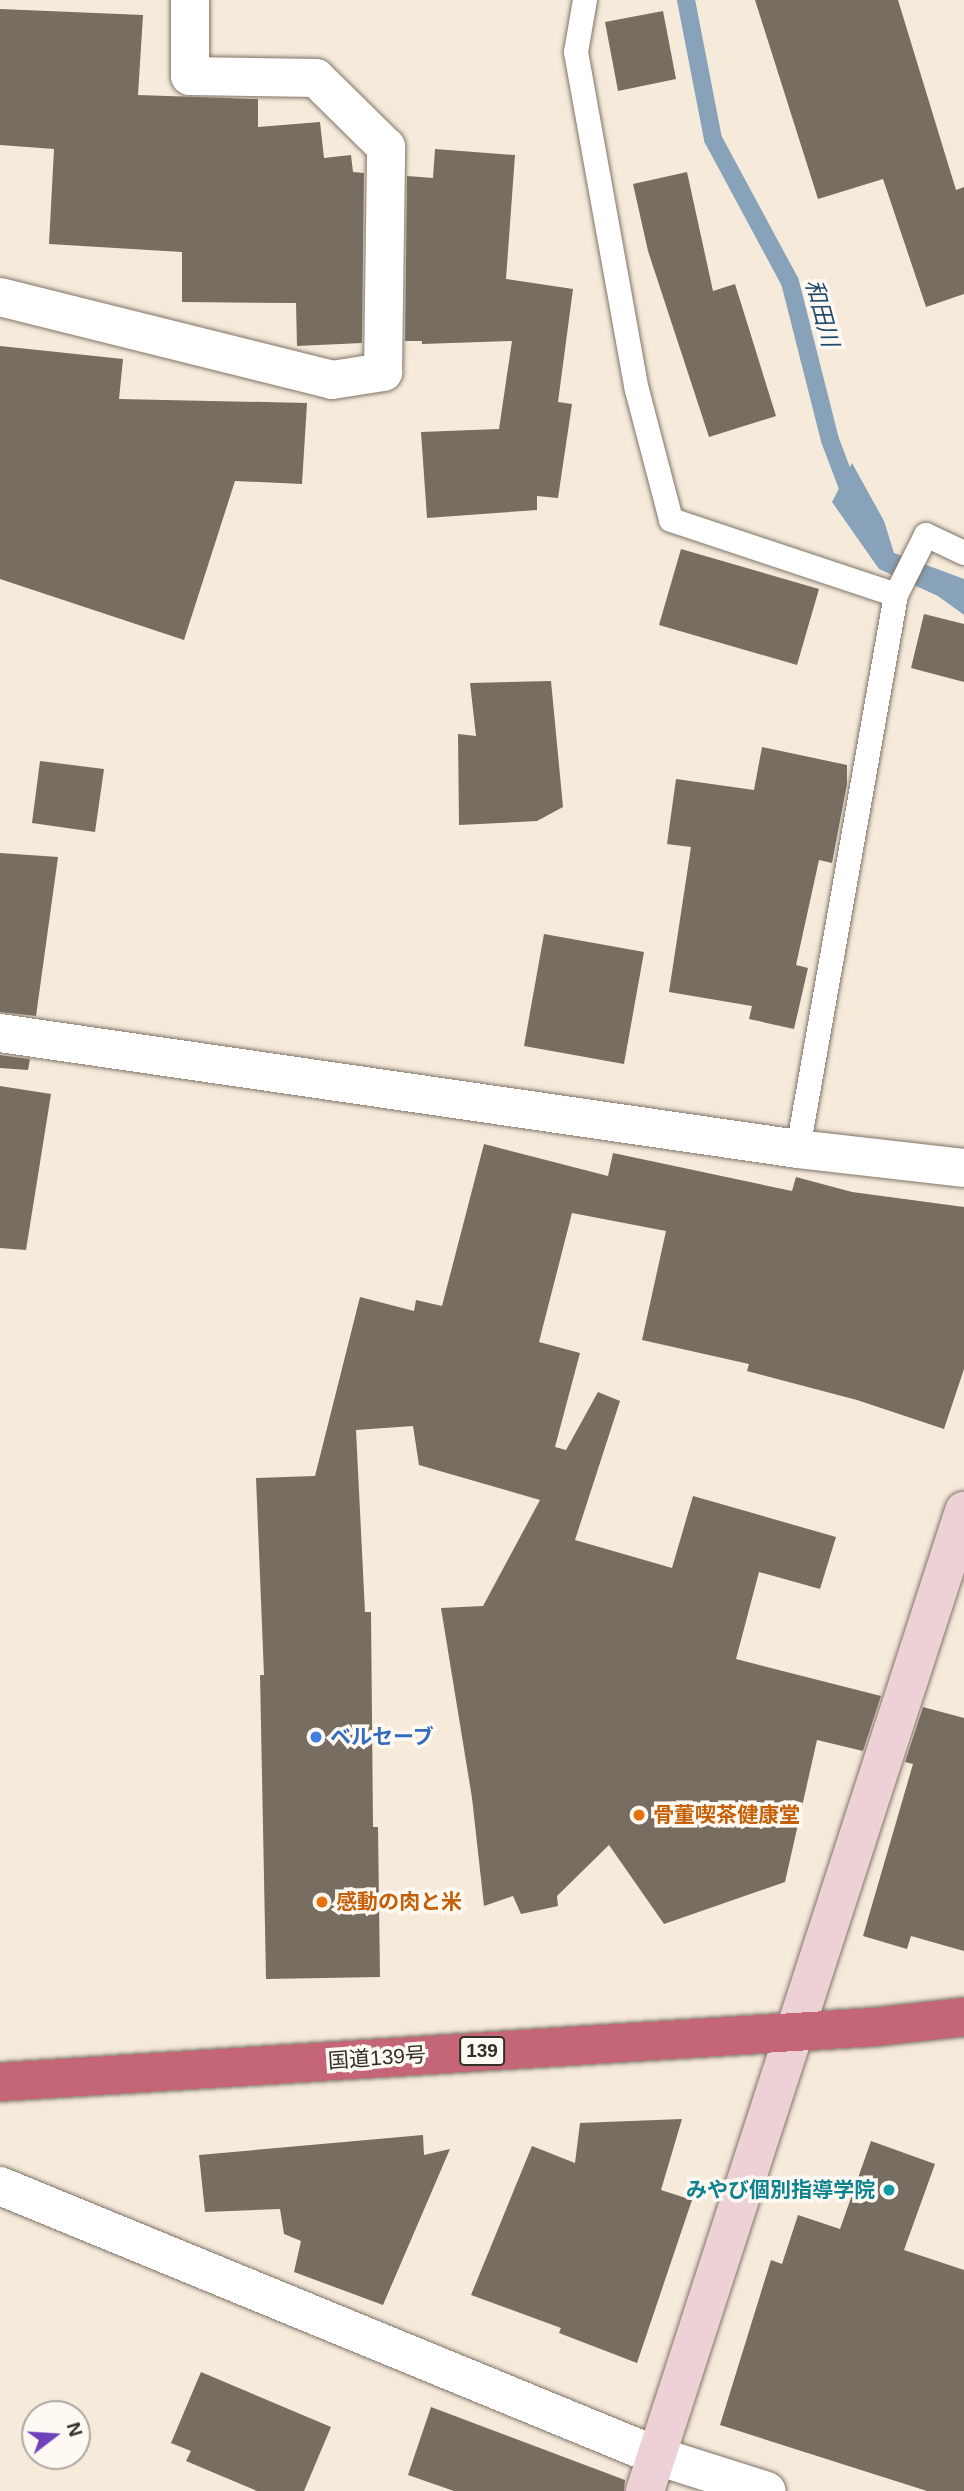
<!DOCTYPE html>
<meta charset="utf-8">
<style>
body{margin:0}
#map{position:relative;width:964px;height:2491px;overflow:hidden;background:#f6eadb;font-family:Helvetica,"Noto Sans JP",sans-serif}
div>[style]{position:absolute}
.water>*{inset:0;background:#87a2b9}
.stream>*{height:18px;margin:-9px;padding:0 9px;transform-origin:9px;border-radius:9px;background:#87a2b9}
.building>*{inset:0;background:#776d60}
.roads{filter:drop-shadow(0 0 2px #7f7467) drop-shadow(0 0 2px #7f7467)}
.lane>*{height:24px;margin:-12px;padding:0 12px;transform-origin:12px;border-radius:12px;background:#fff}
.street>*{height:38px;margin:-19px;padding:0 19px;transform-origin:19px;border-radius:19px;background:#fff}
.secondary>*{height:38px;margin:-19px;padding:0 19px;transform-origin:19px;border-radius:19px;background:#eed1d6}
.highway>*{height:38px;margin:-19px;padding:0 19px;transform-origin:19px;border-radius:19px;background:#c56678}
.dots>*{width:19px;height:19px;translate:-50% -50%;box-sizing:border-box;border:4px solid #fef9f3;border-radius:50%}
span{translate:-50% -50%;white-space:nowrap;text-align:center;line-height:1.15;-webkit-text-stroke:7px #fef9f3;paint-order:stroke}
.shield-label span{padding:2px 5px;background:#fef9f3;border:2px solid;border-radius:5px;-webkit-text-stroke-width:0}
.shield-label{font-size:19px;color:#322e28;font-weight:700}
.shop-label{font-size:21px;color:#366cbe;font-weight:700}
.left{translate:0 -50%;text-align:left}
.food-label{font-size:21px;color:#c56008;font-weight:700}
.street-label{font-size:21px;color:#322e28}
.culture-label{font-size:21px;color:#0d838f;font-weight:700}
.right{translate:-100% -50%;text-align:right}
.water-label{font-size:23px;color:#1f4a6d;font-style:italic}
.north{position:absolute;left:21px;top:2400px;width:70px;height:70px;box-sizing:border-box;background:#fef9f3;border:2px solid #aca8a2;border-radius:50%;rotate:73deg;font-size:19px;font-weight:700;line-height:28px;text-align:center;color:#322e28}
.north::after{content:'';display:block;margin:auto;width:24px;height:32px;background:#7042ba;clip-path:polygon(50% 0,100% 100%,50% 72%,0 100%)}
</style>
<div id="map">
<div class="water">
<i style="clip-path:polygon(852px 463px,884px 521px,894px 553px,964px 579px,964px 615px,938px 596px,879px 569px,832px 502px)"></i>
</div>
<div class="stream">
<i style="left:686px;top:0;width:142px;rotate:79deg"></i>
<i style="left:713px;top:139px;width:162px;rotate:61.7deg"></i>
<i style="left:790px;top:282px;width:163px;rotate:75.8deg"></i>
<i style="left:830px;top:440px;width:65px;rotate:69.3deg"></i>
</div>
<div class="building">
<i style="clip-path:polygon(755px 0,898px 0,956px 190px,964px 187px,964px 294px,926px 307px,883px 179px,818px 199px)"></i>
<i style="clip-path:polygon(0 9px,143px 15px,138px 95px,258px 99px,258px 127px,320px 122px,324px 158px,351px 155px,353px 172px,364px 173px,362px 343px,297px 346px,296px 303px,182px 302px,182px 252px,49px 244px,54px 149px,0 145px)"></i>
<i style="clip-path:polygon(663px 11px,676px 79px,618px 91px,605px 22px)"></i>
<i style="clip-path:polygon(435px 149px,515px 155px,506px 279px,573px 289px,558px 402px,572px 404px,558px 498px,537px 496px,537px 510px,427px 518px,421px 432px,499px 429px,512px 341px,422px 344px,422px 341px,405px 341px,407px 176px,433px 178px)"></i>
<i style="clip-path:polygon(687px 172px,713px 291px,735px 284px,776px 416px,709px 437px,648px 251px,633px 184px)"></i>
<i style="clip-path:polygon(0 346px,123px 359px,119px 399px,307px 403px,302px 484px,235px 481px,184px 640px,0 579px)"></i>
<i style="clip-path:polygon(681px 549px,819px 589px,797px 665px,659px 625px)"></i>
<i style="clip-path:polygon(924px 614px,964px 624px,964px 682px,911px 668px)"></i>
<i style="clip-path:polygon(551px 681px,563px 807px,537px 821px,459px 825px,458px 734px,476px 736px,470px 683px)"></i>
<i style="clip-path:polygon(762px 747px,847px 765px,847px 784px,832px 863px,819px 860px,796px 965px,808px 968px,794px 1029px,749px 1019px,752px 1006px,669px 992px,691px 847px,667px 844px,676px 779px,754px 790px)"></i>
<i style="clip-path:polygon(40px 761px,104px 769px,95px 832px,32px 823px)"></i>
<i style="clip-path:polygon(0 853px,58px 857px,36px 1016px,0 1012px)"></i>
<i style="clip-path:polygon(544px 934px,644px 952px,624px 1064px,524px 1046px)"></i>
<i style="clip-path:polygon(0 1055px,30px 1059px,28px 1070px,0 1068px)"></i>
<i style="clip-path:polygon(0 1086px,51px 1094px,26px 1250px,0 1248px)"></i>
<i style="clip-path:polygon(484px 1144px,608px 1176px,613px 1153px,792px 1191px,796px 1177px,852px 1192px,964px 1207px,964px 1369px,944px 1429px,857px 1400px,747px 1371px,749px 1364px,642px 1340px,666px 1231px,572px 1213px,539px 1342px,580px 1353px,555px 1447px,566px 1450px,598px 1392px,620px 1401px,575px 1540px,672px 1568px,693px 1496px,836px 1537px,820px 1589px,759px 1572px,736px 1659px,881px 1696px,863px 1751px,817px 1740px,785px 1882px,664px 1924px,609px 1845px,557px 1896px,558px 1906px,521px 1914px,513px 1896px,484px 1906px,472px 1798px,441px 1608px,483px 1606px,540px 1500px,419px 1465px,413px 1426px,356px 1430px,365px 1612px,371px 1612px,373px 1827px,378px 1827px,380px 1977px,266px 1979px,260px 1675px,264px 1675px,256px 1478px,315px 1476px,360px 1297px,414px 1311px,416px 1300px,442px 1306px)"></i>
<i style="clip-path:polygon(923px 1707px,964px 1718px,964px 1951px,911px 1936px,907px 1949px,863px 1936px,913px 1764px,905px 1762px)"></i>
<i style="clip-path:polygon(682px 2119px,661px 2190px,692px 2200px,637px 2363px,559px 2333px,561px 2328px,471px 2295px,532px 2146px,575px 2163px,580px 2123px)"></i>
<i style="clip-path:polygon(423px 2135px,424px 2155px,450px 2149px,383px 2305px,294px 2272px,301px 2241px,284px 2234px,280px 2209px,205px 2212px,199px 2155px)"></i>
<i style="clip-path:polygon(871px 2141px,935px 2164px,904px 2250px,964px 2270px,964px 2491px,927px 2491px,720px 2425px,771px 2260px,782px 2264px,798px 2215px,840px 2229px)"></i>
<i style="clip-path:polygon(201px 2372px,331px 2427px,304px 2491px,257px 2491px,186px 2461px,191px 2451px,171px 2443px)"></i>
<i style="clip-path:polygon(431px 2407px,625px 2480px,624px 2491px,454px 2491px,408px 2475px)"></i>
</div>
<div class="roads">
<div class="lane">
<i style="left:585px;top:0;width:53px;rotate:99.8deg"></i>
<i style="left:576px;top:52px;width:343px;rotate:79.8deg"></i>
<i style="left:637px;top:390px;width:134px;rotate:75.3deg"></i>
<i style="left:671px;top:520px;width:237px;rotate:18.4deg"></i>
<i style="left:798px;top:1149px;width:563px;rotate:-79.97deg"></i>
<i style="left:896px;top:595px;width:67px;rotate:-63.4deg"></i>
<i style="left:926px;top:535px;width:42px;rotate:25.3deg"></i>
</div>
<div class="street">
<i style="left:0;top:297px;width:342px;rotate:14deg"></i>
<i style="left:332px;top:380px;width:52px;rotate:-8.9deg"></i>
<i style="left:383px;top:372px;width:225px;rotate:-89.2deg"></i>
<i style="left:386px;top:147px;width:98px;rotate:-135.4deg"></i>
<i style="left:316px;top:78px;width:126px;rotate:-179.1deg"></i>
<i style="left:190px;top:76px;width:76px;rotate:-90deg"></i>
<i style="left:0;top:1033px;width:806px;rotate:8.27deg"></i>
<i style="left:798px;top:1149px;width:167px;rotate:6.5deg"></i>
<i style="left:0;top:2186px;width:710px;rotate:22.34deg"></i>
<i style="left:657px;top:2456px;width:115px;rotate:17.7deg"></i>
</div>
<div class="secondary">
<i style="left:645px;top:2491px;width:1031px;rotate:-71.97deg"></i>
</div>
<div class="highway">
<i style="left:0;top:2082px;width:876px;rotate:-3.6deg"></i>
<i style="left:874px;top:2027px;width:91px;rotate:-6.3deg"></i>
</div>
</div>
<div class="dots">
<i style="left:316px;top:1737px;background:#3f7fe0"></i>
<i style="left:639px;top:1815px;background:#e8710a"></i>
<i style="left:322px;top:1902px;background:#e8710a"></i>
<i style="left:889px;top:2190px;background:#0f9aa8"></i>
</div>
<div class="shield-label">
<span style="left:482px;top:2051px">139</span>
</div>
<div class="shop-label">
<span class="left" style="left:330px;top:1737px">ベルセーブ</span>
</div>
<div class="food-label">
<span class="left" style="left:653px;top:1815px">骨董喫茶健康堂</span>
<span class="left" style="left:336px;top:1902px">感動の肉と米</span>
</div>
<div class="street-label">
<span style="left:377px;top:2058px;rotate:-4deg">国道139号</span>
</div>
<div class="culture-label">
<span class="right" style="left:875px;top:2190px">みやび個別指導学院</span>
</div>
<div class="water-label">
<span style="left:822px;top:313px;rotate:75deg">和田川</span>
</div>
<div class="north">N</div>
</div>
